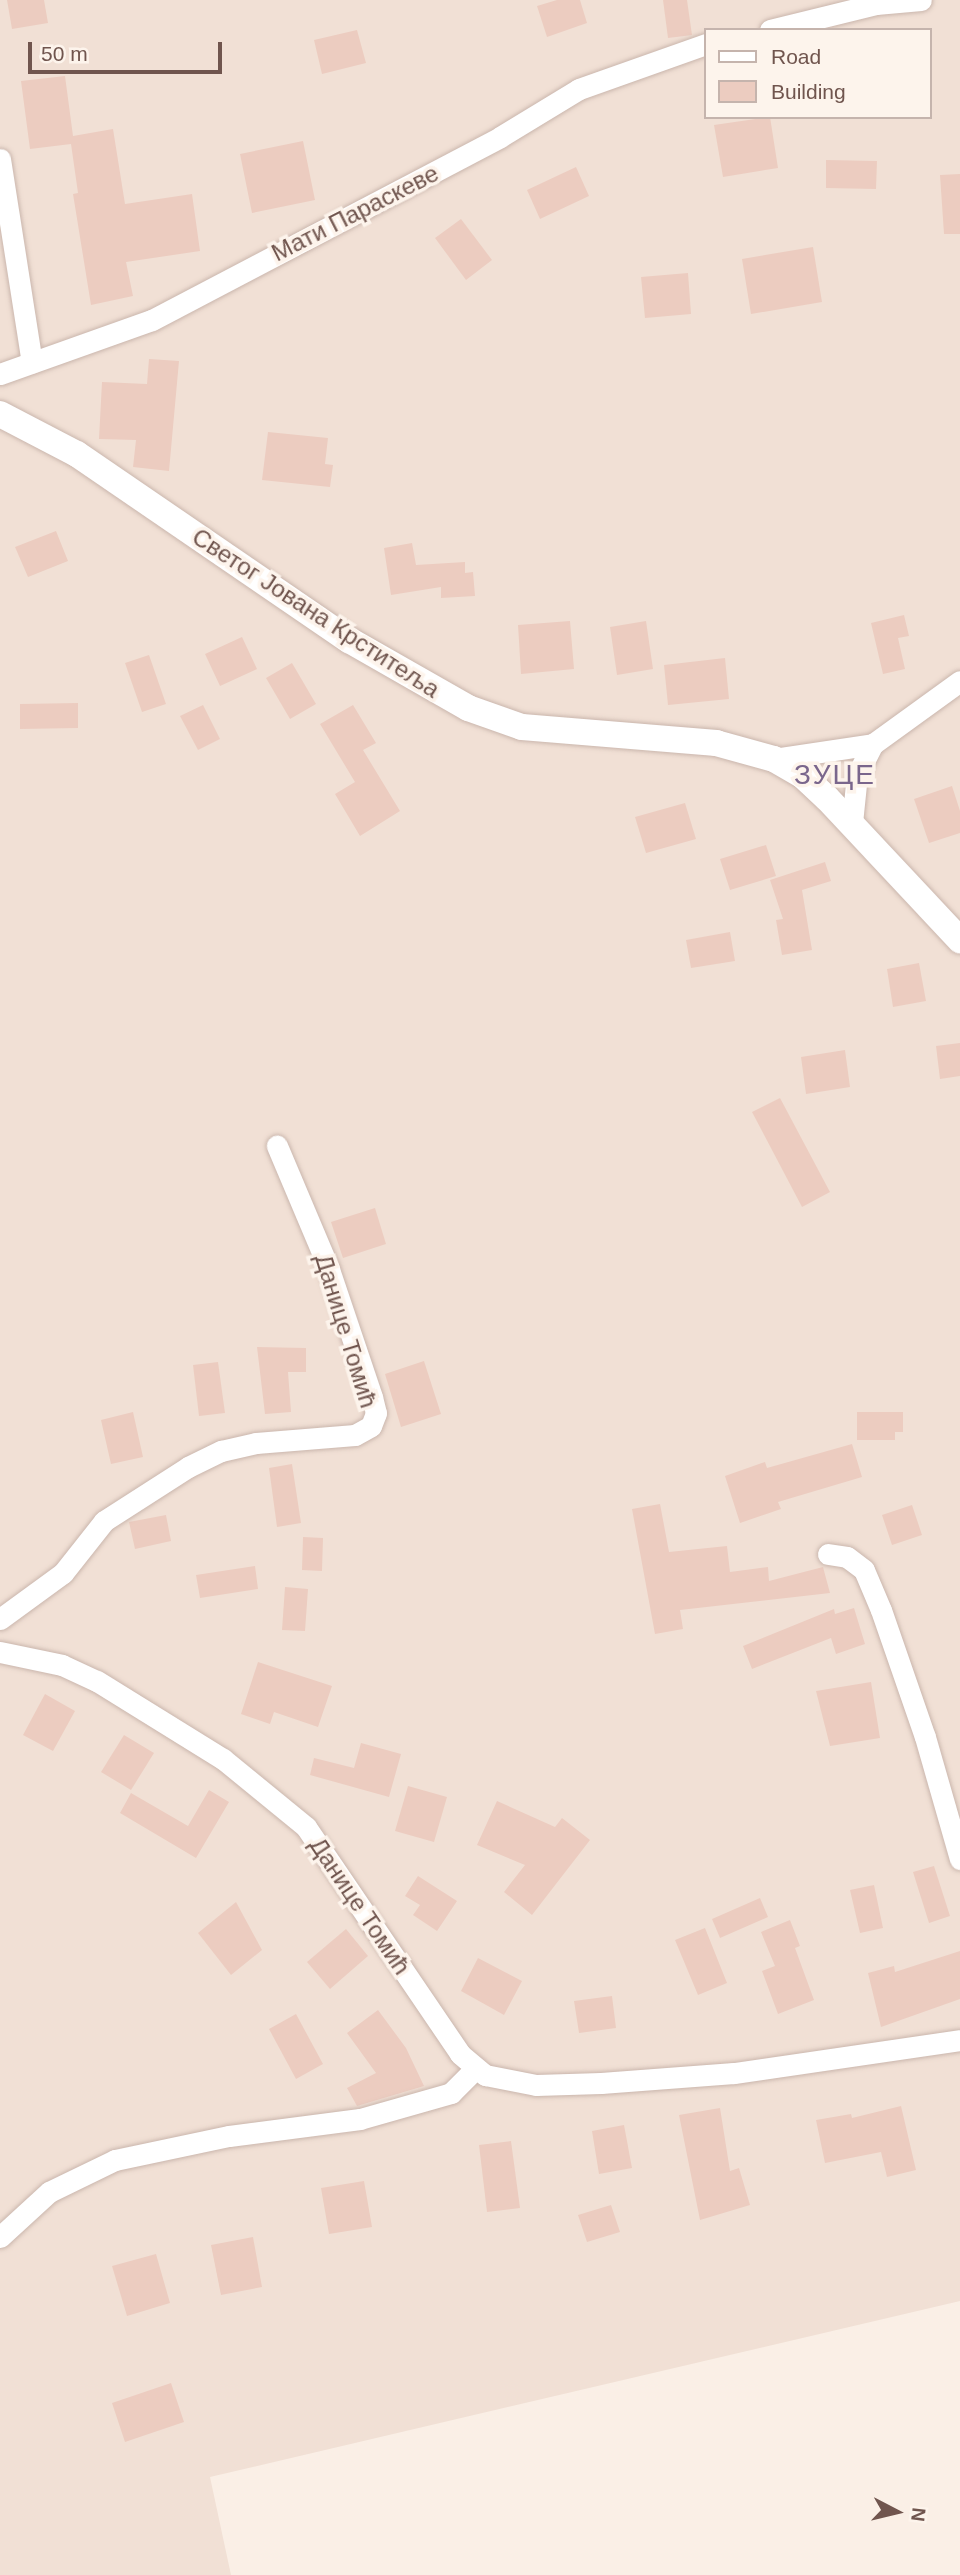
<!DOCTYPE html>
<meta charset="utf-8">
<style>
body{margin:0}
#map{position:relative;width:960px;height:2575px;overflow:hidden;background:#faefe6;font-family:Helvetica,sans-serif}
div>[style]{position:absolute}
.residential>*{inset:0;background:#f1e0d5}
.building>*{inset:0;background:#ecccc0}
.roads{filter:drop-shadow(0 0 2px #cab6ad) drop-shadow(0 0 2px #cab6ad)}
.minor>*{height:21px;margin:-10.5px;padding:0 10.5px;transform-origin:10.5px;border-radius:10.5px;background:#fff}
.tertiary>*{height:26px;margin:-13px;padding:0 13px;transform-origin:13px;border-radius:13px;background:#fff}
span{translate:-50% -50%;white-space:nowrap;text-align:center;line-height:1.15;-webkit-text-stroke:7px #fdf4ec;paint-order:stroke}
.street-label{font-size:24px;color:#70554e}
.quarter-label{font-size:28px;color:#7a668c;letter-spacing:2px}
.legend{position:absolute;left:704px;top:28px;width:228px;height:91px;box-sizing:border-box;background:#fdf4ec;border:2px solid #c5b4ad;margin:0;padding:9px 12px;list-style:none;font-size:21px;color:#70554e}
.legend li{display:flex;align-items:center;gap:14px;height:35px}
.legend b{width:35px;border:2px solid #c5b4ad}
.north{position:absolute;left:862px;top:2477px;width:70px;height:70px;-webkit-text-stroke:5px #fdf4ec;paint-order:stroke;rotate:97deg;font-size:19px;font-weight:700;line-height:28px;text-align:center;color:#70554e}
.north::after{content:'';display:block;margin:auto;width:24px;height:32px;background:#70554e;clip-path:polygon(50% 0,100% 100%,50% 72%,0 100%)}
.scale{position:absolute;left:28px;top:42px;width:194px;height:32px;box-sizing:border-box;border:4px solid #70554e;border-top:0;padding-left:9px;font-size:21px;line-height:24px;white-space:nowrap;color:#70554e;-webkit-text-stroke:5px #fdf4ec;paint-order:stroke}
</style>
<div id="map">
<div class="residential">
<i style="clip-path:polygon(evenodd,0 0,960px 0,960px 2301px,210px 2477px,231px 2575px,0 2575px,0 0,706px 30px,930px 30px,930px 117px,706px 117px,706px 30px)"></i>
</div>
<div class="building">
<i style="clip-path:polygon(7px 0,44px 0,48px 23px,12px 29px)"></i>
<i style="clip-path:polygon(557px 0,580px 0,587px 23px,547px 37px,537px 6px)"></i>
<i style="clip-path:polygon(663px 0,687px 0,692px 35px,668px 38px)"></i>
<i style="clip-path:polygon(357px 30px,366px 63px,322px 74px,314px 40px)"></i>
<i style="clip-path:polygon(65px 76px,73px 136px,113px 129px,125px 204px,192px 194px,200px 251px,126px 262px,133px 296px,91px 305px,73px 194px,78px 193px,71px 144px,30px 149px,21px 81px)"></i>
<i style="clip-path:polygon(770px 117px,778px 168px,723px 177px,714px 125px)"></i>
<i style="clip-path:polygon(303px 141px,315px 200px,252px 213px,240px 154px)"></i>
<i style="clip-path:polygon(826px 160px,877px 161px,876px 189px,826px 188px)"></i>
<i style="clip-path:polygon(576px 167px,589px 196px,540px 219px,527px 190px)"></i>
<i style="clip-path:polygon(960px 174px,960px 234px,944px 234px,940px 175px)"></i>
<i style="clip-path:polygon(461px 219px,492px 260px,466px 280px,435px 238px)"></i>
<i style="clip-path:polygon(813px 247px,822px 302px,751px 314px,742px 259px)"></i>
<i style="clip-path:polygon(688px 273px,691px 314px,645px 318px,641px 277px)"></i>
<i style="clip-path:polygon(149px 359px,179px 361px,169px 471px,133px 467px,136px 440px,99px 439px,102px 382px,147px 384px)"></i>
<i style="clip-path:polygon(268px 432px,328px 438px,325px 464px,333px 465px,330px 487px,262px 480px)"></i>
<i style="clip-path:polygon(56px 531px,68px 561px,28px 577px,15px 547px)"></i>
<i style="clip-path:polygon(412px 543px,416px 565px,465px 562px,465px 573px,473px 572px,475px 596px,441px 598px,441px 587px,391px 595px,384px 548px)"></i>
<i style="clip-path:polygon(904px 615px,909px 636px,898px 638px,905px 669px,883px 674px,871px 623px)"></i>
<i style="clip-path:polygon(570px 621px,574px 669px,521px 674px,518px 625px)"></i>
<i style="clip-path:polygon(646px 621px,653px 669px,617px 675px,610px 627px)"></i>
<i style="clip-path:polygon(242px 637px,257px 669px,220px 686px,205px 654px)"></i>
<i style="clip-path:polygon(149px 655px,166px 704px,142px 712px,125px 663px)"></i>
<i style="clip-path:polygon(725px 658px,729px 699px,668px 705px,664px 665px)"></i>
<i style="clip-path:polygon(292px 663px,316px 704px,290px 719px,266px 678px)"></i>
<i style="clip-path:polygon(78px 703px,78px 728px,20px 729px,20px 704px)"></i>
<i style="clip-path:polygon(203px 705px,220px 739px,198px 750px,180px 716px)"></i>
<i style="clip-path:polygon(353px 705px,376px 743px,363px 750px,400px 811px,360px 836px,335px 794px,355px 782px,320px 724px)"></i>
<i style="clip-path:polygon(952px 786px,960px 811px,960px 833px,929px 843px,914px 799px)"></i>
<i style="clip-path:polygon(685px 803px,696px 839px,646px 853px,635px 817px)"></i>
<i style="clip-path:polygon(766px 845px,776px 876px,730px 890px,720px 859px)"></i>
<i style="clip-path:polygon(825px 862px,831px 881px,802px 890px,812px 950px,782px 955px,776px 920px,783px 919px,770px 880px)"></i>
<i style="clip-path:polygon(730px 932px,735px 961px,691px 968px,686px 940px)"></i>
<i style="clip-path:polygon(919px 963px,926px 1001px,893px 1007px,887px 969px)"></i>
<i style="clip-path:polygon(960px 1043px,960px 1076px,940px 1079px,936px 1046px)"></i>
<i style="clip-path:polygon(845px 1050px,850px 1087px,806px 1094px,801px 1057px)"></i>
<i style="clip-path:polygon(780px 1098px,830px 1192px,802px 1207px,752px 1112px)"></i>
<i style="clip-path:polygon(375px 1208px,386px 1244px,343px 1258px,331px 1222px)"></i>
<i style="clip-path:polygon(257px 1347px,306px 1348px,306px 1372px,288px 1372px,291px 1412px,265px 1414px)"></i>
<i style="clip-path:polygon(424px 1361px,441px 1414px,401px 1427px,385px 1374px)"></i>
<i style="clip-path:polygon(218px 1362px,225px 1413px,199px 1416px,193px 1365px)"></i>
<i style="clip-path:polygon(133px 1412px,143px 1457px,111px 1464px,101px 1420px)"></i>
<i style="clip-path:polygon(857px 1412px,903px 1412px,903px 1432px,895px 1432px,895px 1440px,857px 1440px)"></i>
<i style="clip-path:polygon(852px 1444px,862px 1477px,778px 1502px,781px 1509px,740px 1523px,725px 1476px,765px 1462px,767px 1468px)"></i>
<i style="clip-path:polygon(292px 1464px,301px 1523px,277px 1527px,269px 1468px)"></i>
<i style="clip-path:polygon(660px 1504px,669px 1552px,727px 1546px,730px 1572px,768px 1567px,769px 1581px,823px 1567px,830px 1593px,680px 1610px,683px 1629px,655px 1634px,632px 1509px)"></i>
<i style="clip-path:polygon(912px 1505px,922px 1535px,892px 1545px,882px 1515px)"></i>
<i style="clip-path:polygon(166px 1515px,171px 1541px,135px 1549px,129px 1522px)"></i>
<i style="clip-path:polygon(303px 1537px,323px 1538px,322px 1571px,302px 1570px)"></i>
<i style="clip-path:polygon(255px 1566px,258px 1589px,200px 1598px,196px 1575px)"></i>
<i style="clip-path:polygon(285px 1587px,308px 1589px,305px 1631px,282px 1630px)"></i>
<i style="clip-path:polygon(854px 1608px,865px 1644px,836px 1654px,831px 1638px,752px 1669px,743px 1646px,834px 1609px,835px 1614px)"></i>
<i style="clip-path:polygon(258px 1662px,332px 1686px,318px 1727px,274px 1712px,270px 1724px,241px 1714px)"></i>
<i style="clip-path:polygon(871px 1682px,880px 1738px,830px 1746px,816px 1691px)"></i>
<i style="clip-path:polygon(45px 1694px,75px 1711px,53px 1751px,23px 1735px)"></i>
<i style="clip-path:polygon(124px 1735px,154px 1753px,131px 1790px,101px 1772px)"></i>
<i style="clip-path:polygon(361px 1743px,401px 1754px,389px 1797px,310px 1775px,314px 1758px,354px 1768px)"></i>
<i style="clip-path:polygon(408px 1786px,447px 1797px,434px 1842px,395px 1831px)"></i>
<i style="clip-path:polygon(209px 1790px,229px 1802px,196px 1858px,120px 1813px,131px 1793px,188px 1826px)"></i>
<i style="clip-path:polygon(497px 1801px,555px 1827px,562px 1818px,590px 1840px,532px 1915px,504px 1892px,525px 1865px,477px 1845px)"></i>
<i style="clip-path:polygon(934px 1866px,950px 1916px,929px 1923px,913px 1872px)"></i>
<i style="clip-path:polygon(418px 1876px,457px 1901px,437px 1931px,413px 1915px,420px 1905px,405px 1896px)"></i>
<i style="clip-path:polygon(874px 1885px,883px 1928px,860px 1933px,850px 1890px)"></i>
<i style="clip-path:polygon(760px 1898px,768px 1917px,720px 1938px,712px 1919px)"></i>
<i style="clip-path:polygon(236px 1902px,262px 1950px,231px 1975px,198px 1933px)"></i>
<i style="clip-path:polygon(790px 1920px,800px 1946px,795px 1948px,814px 2000px,778px 2014px,762px 1971px,775px 1966px,761px 1932px)"></i>
<i style="clip-path:polygon(705px 1928px,727px 1983px,698px 1995px,675px 1940px)"></i>
<i style="clip-path:polygon(346px 1929px,368px 1956px,330px 1989px,307px 1962px)"></i>
<i style="clip-path:polygon(960px 1951px,960px 1999px,881px 2027px,868px 1973px,894px 1966px,895px 1972px)"></i>
<i style="clip-path:polygon(478px 1958px,522px 1981px,504px 2015px,461px 1991px)"></i>
<i style="clip-path:polygon(612px 1996px,616px 2028px,579px 2033px,574px 2001px)"></i>
<i style="clip-path:polygon(378px 2010px,406px 2048px,424px 2086px,357px 2106px,347px 2088px,376px 2073px,347px 2033px)"></i>
<i style="clip-path:polygon(296px 2014px,323px 2064px,296px 2079px,269px 2029px)"></i>
<i style="clip-path:polygon(901px 2106px,916px 2170px,887px 2177px,881px 2152px,825px 2163px,816px 2120px,851px 2114px,852px 2118px)"></i>
<i style="clip-path:polygon(720px 2108px,730px 2171px,739px 2168px,750px 2205px,700px 2220px,679px 2115px)"></i>
<i style="clip-path:polygon(624px 2125px,632px 2168px,599px 2174px,592px 2131px)"></i>
<i style="clip-path:polygon(511px 2141px,520px 2208px,487px 2212px,479px 2145px)"></i>
<i style="clip-path:polygon(364px 2181px,372px 2227px,329px 2234px,321px 2188px)"></i>
<i style="clip-path:polygon(611px 2205px,620px 2232px,587px 2242px,578px 2215px)"></i>
<i style="clip-path:polygon(253px 2237px,262px 2287px,221px 2295px,211px 2245px)"></i>
<i style="clip-path:polygon(156px 2254px,170px 2303px,127px 2316px,112px 2266px)"></i>
<i style="clip-path:polygon(171px 2383px,184px 2422px,125px 2442px,112px 2403px)"></i>
</div>
<div class="roads">
<div class="minor">
<i style="left:770px;top:30px;width:109px;rotate:-13.8deg"></i>
<i style="left:876px;top:4px;width:45px;rotate:-5.1deg"></i>
<i style="left:0;top:159px;width:206px;rotate:81.1deg"></i>
<i style="left:0;top:374px;width:161px;rotate:-19.6deg"></i>
<i style="left:152px;top:320px;width:393px;rotate:-27.7deg"></i>
<i style="left:500px;top:137px;width:92px;rotate:-31.3deg"></i>
<i style="left:579px;top:89px;width:135px;rotate:-19.5deg"></i>
<i style="left:774px;top:759px;width:100px;rotate:-8.6deg"></i>
<i style="left:873px;top:744px;width:107px;rotate:-35.9deg"></i>
<i style="left:852px;top:823px;width:48px;rotate:-84.1deg"></i>
<i style="left:857px;top:775px;width:35px;rotate:-63deg"></i>
<i style="left:828px;top:1554px;width:19px;rotate:9deg"></i>
<i style="left:847px;top:1557px;width:21px;rotate:37deg"></i>
<i style="left:864px;top:1570px;width:43px;rotate:67deg"></i>
<i style="left:881px;top:1610px;width:134px;rotate:70.9deg"></i>
<i style="left:925px;top:1737px;width:127px;rotate:74deg"></i>
<i style="left:0;top:1619px;width:78px;rotate:-36.1deg"></i>
<i style="left:63px;top:1573px;width:66px;rotate:-51.7deg"></i>
<i style="left:104px;top:1521px;width:100px;rotate:-32.7deg"></i>
<i style="left:188px;top:1467px;width:37px;rotate:-26deg"></i>
<i style="left:221px;top:1451px;width:36px;rotate:-13deg"></i>
<i style="left:256px;top:1443px;width:99px;rotate:-4.6deg"></i>
<i style="left:355px;top:1435px;width:18px;rotate:-29deg"></i>
<i style="left:371px;top:1426px;width:14px;rotate:-69deg"></i>
<i style="left:376px;top:1413px;width:16px;rotate:-104deg"></i>
<i style="left:372px;top:1397px;width:135px;rotate:-108.6deg"></i>
<i style="left:329px;top:1269px;width:134px;rotate:-112.9deg"></i>
<i style="left:0;top:1652px;width:63px;rotate:11.8deg"></i>
<i style="left:62px;top:1665px;width:38px;rotate:25deg"></i>
<i style="left:97px;top:1681px;width:148px;rotate:31.8deg"></i>
<i style="left:223px;top:1759px;width:107px;rotate:39.3deg"></i>
<i style="left:306px;top:1827px;width:274px;rotate:55.8deg"></i>
<i style="left:460px;top:2054px;width:33px;rotate:40deg"></i>
<i style="left:485px;top:2075px;width:52px;rotate:11.1deg"></i>
<i style="left:536px;top:2085px;width:65px;rotate:-1.8deg"></i>
<i style="left:601px;top:2083px;width:133px;rotate:-4.3deg"></i>
<i style="left:734px;top:2073px;width:228px;rotate:-8.3deg"></i>
<i style="left:0;top:2237px;width:67px;rotate:-42.6deg"></i>
<i style="left:49px;top:2192px;width:73px;rotate:-25.9deg"></i>
<i style="left:115px;top:2160px;width:116px;rotate:-11.9deg"></i>
<i style="left:229px;top:2136px;width:132px;rotate:-7.4deg"></i>
<i style="left:360px;top:2119px;width:95px;rotate:-15.9deg"></i>
<i style="left:451px;top:2093px;width:35px;rotate:-45deg"></i>
</div>
<div class="tertiary">
<i style="left:0;top:414px;width:87px;rotate:27.5deg"></i>
<i style="left:77px;top:454px;width:330px;rotate:34.4deg"></i>
<i style="left:349px;top:640px;width:137px;rotate:29.7deg"></i>
<i style="left:468px;top:708px;width:57px;rotate:19.4deg"></i>
<i style="left:522px;top:727px;width:195px;rotate:4.7deg"></i>
<i style="left:716px;top:743px;width:60px;rotate:15.4deg"></i>
<i style="left:774px;top:759px;width:32px;rotate:30deg"></i>
<i style="left:802px;top:775px;width:34px;rotate:43deg"></i>
<i style="left:827px;top:798px;width:195px;rotate:46.9deg"></i>
</div>
</div>
<div class="street-label">
<span style="left:355px;top:213px;rotate:-27deg">Мати Параскеве</span>
<span style="left:316px;top:613px;rotate:33deg">Светог Јована Крститеља</span>
<span style="left:346px;top:1331px;rotate:73deg">Данице Томић</span>
<span style="left:360px;top:1906px;rotate:56deg">Данице Томић</span>
</div>
<div class="quarter-label">
<span style="left:835px;top:775px">ЗУЦЕ</span>
</div>
<ul class="legend">
<li><b style="height:9px;background:#fff"></b>Road</li>
<li><b style="height:19px;background:#ecccc0"></b>Building</li>
</ul>
<div class="north">N</div>
<div class="scale">50 m</div>
</div>
